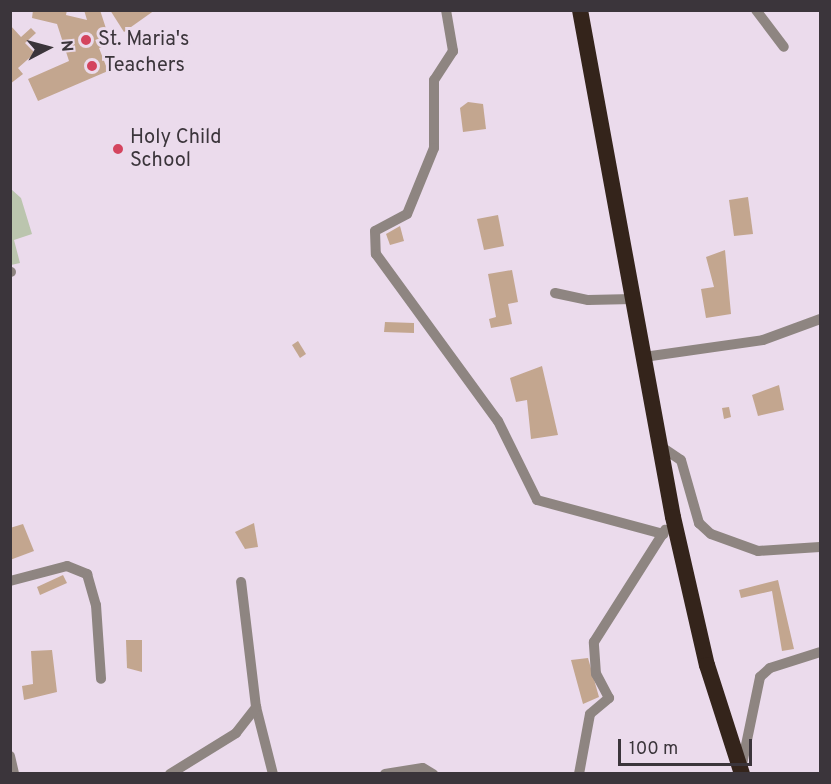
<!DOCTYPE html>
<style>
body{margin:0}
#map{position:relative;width:831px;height:784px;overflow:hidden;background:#ebdbec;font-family:Overpass,sans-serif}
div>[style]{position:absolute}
.green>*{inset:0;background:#bbc5ae}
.building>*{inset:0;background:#c3a68f}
.minor>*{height:10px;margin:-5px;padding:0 5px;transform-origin:5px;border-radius:5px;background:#8e8581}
.highway>*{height:16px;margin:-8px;padding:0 8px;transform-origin:8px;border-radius:8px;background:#34241b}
.dots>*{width:16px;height:16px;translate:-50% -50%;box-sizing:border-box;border:3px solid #ebdbec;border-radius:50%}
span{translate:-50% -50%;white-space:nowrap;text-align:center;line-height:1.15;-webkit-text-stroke:6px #ebdbec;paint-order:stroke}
.poi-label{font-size:20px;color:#3b353b}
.left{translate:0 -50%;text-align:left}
.frame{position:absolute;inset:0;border:12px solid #3b353b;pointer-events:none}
.north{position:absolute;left:18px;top:18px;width:60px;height:60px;-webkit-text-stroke:4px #ebdbec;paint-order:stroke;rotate:84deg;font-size:16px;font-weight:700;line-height:24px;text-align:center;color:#3b353b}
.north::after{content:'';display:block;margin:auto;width:21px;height:27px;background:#3b353b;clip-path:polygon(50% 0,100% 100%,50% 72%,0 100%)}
.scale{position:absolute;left:618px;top:739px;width:134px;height:27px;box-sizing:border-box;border:3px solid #3b353b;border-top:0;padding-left:8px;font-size:18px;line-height:21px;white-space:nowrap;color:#3b353b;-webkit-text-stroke:4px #ebdbec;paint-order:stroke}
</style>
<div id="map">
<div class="green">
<i style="clip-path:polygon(11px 189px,21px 198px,32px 234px,14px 240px,20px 263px,11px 265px)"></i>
</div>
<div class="building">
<i style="clip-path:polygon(33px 10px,67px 10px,66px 15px,87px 20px,84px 10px,100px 10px,111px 44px,99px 48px,108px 71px,38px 101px,28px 79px,69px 61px,57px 24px,32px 18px)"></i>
<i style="clip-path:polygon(110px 10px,155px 10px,124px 32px)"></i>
<i style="clip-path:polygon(10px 25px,21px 37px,31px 28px,36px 33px,25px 43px,35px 53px,18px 68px,23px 74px,10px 84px)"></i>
<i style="clip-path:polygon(468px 102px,483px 104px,486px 129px,463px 132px,460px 108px)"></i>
<i style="clip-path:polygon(748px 197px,753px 234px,734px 236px,729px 200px)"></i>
<i style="clip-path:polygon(498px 215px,504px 246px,484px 250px,477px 219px)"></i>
<i style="clip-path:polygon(400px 226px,404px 241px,390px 245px,386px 234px)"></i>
<i style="clip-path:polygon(725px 250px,731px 314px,706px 318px,701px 289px,714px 287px,706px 257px)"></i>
<i style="clip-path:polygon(512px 270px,518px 302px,508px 304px,512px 324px,491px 328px,489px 319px,496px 317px,488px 274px)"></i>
<i style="clip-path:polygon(385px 322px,414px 323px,414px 333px,384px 332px)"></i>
<i style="clip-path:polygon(298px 341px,306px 354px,300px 358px,292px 345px)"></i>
<i style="clip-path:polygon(542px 366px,558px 435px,531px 439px,527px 400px,516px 402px,510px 378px)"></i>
<i style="clip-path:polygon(779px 385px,784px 410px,758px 416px,752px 395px)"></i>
<i style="clip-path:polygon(729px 407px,731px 417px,724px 419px,722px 408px)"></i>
<i style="clip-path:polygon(254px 523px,258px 547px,245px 549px,235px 532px)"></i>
<i style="clip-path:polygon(23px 524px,34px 551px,10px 560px,10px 528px)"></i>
<i style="clip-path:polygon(63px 575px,67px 583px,40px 595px,37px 587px)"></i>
<i style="clip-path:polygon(778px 580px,794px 649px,782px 651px,772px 591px,741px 598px,739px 590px)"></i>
<i style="clip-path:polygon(126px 640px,142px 640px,142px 672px,127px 668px)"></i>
<i style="clip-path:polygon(52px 650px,57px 692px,24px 700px,22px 686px,33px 684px,31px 651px)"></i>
<i style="clip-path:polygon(588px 658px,599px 697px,583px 704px,571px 660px)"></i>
</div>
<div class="minor">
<i style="left:446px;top:10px;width:42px;rotate:80.3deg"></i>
<i style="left:453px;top:51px;width:35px;rotate:123deg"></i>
<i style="left:434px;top:80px;width:68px;rotate:90deg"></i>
<i style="left:434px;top:148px;width:71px;rotate:112.2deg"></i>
<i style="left:407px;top:214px;width:36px;rotate:152deg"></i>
<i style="left:375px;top:231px;width:23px;rotate:88deg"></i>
<i style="left:376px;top:254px;width:207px;rotate:53.9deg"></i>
<i style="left:498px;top:421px;width:88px;rotate:63.7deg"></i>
<i style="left:537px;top:500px;width:131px;rotate:15.1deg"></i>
<i style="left:756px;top:10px;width:46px;rotate:52.9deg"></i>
<i style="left:10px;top:272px;width:1px"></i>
<i style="left:555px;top:293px;width:34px;rotate:12deg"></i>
<i style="left:588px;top:300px;width:45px;rotate:-1.3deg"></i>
<i style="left:644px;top:357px;width:120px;rotate:-8.1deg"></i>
<i style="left:763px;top:340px;width:61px;rotate:-20.2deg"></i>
<i style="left:660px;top:446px;width:25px;rotate:34deg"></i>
<i style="left:681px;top:460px;width:66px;rotate:74.1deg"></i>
<i style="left:699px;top:523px;width:16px;rotate:43deg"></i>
<i style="left:711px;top:534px;width:50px;rotate:19.9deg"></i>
<i style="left:758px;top:551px;width:62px;rotate:-3.7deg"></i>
<i style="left:10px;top:581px;width:59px;rotate:-14.7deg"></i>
<i style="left:67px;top:566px;width:22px;rotate:22deg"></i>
<i style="left:87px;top:574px;width:32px;rotate:74deg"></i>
<i style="left:96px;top:605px;width:74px;rotate:86.1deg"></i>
<i style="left:256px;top:707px;width:69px;rotate:75.8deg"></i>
<i style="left:10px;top:756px;width:18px;rotate:77deg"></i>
<i style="left:741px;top:769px;width:94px;rotate:-78.3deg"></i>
<i style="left:760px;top:677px;width:13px;rotate:-42deg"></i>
<i style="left:770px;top:668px;width:52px;rotate:-17.7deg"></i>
<i style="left:170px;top:774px;width:78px;rotate:-31.8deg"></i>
<i style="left:236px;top:733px;width:33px;rotate:-52deg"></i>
<i style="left:256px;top:707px;width:126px;rotate:-96.8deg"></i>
<i style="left:385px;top:774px;width:38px;rotate:-9deg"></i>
<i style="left:423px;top:768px;width:12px;rotate:31deg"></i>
<i style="left:579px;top:774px;width:61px;rotate:-79.6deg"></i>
<i style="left:590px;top:714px;width:25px;rotate:-40deg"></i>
<i style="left:609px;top:698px;width:27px;rotate:-118deg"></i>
<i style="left:596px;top:674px;width:32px;rotate:-94deg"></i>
<i style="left:594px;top:642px;width:133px;rotate:-57.6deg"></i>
</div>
<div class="highway">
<i style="left:580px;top:10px;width:515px;rotate:79.61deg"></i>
<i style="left:673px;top:517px;width:152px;rotate:77.1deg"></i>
<i style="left:707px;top:665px;width:114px;rotate:72.2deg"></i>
</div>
<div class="dots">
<i style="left:86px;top:40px;background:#d4445e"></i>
<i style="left:92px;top:66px;background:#d4445e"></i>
<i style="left:118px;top:149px;background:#d4445e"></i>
</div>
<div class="poi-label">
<span class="left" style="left:98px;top:40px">St. Maria's</span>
<span class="left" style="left:104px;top:66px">Teachers</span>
<span class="left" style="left:130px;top:150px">Holy Child<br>School</span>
</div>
<div class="frame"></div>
<div class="north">N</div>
<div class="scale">100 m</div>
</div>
